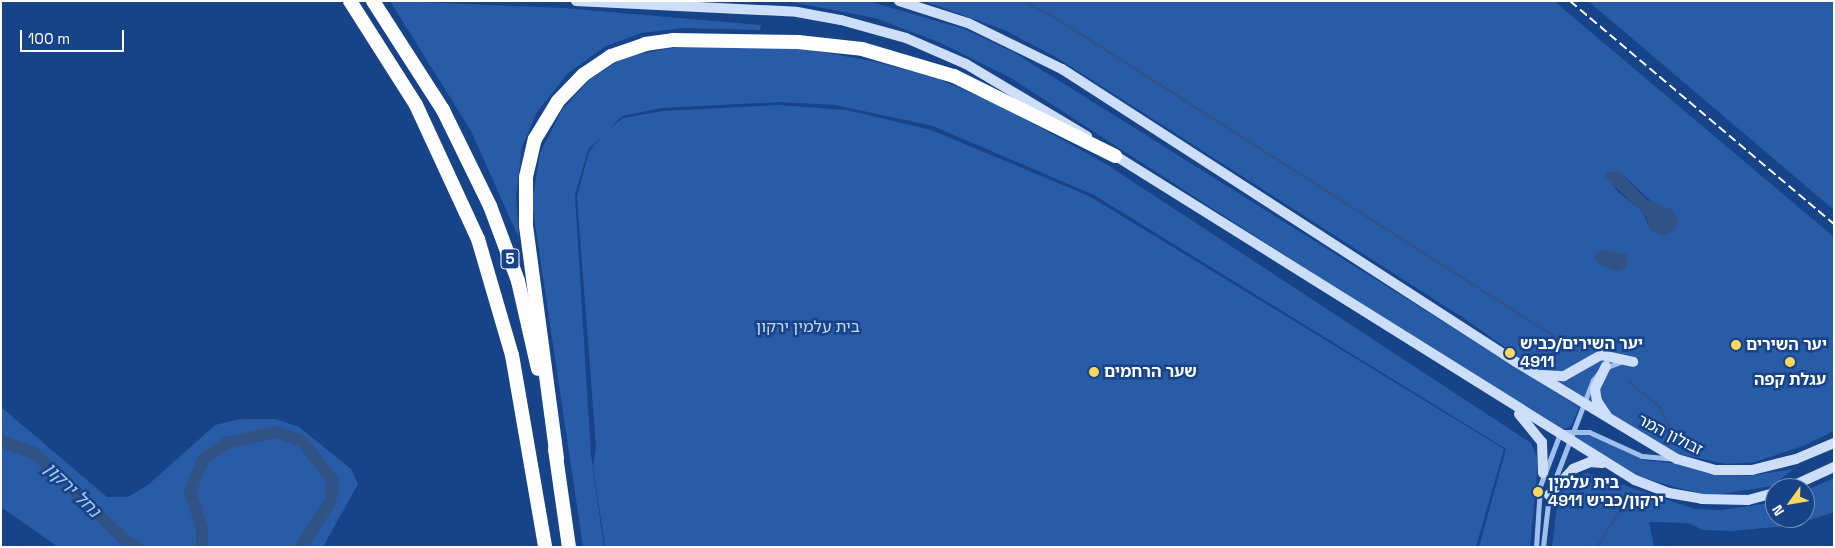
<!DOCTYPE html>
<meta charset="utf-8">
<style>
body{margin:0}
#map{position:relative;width:1835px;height:548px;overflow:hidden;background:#174389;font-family:"Space Grotesk","Noto Sans Hebrew",sans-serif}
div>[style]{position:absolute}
.green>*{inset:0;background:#295ca7}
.water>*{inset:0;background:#315285}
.stream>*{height:2px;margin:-1px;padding:0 1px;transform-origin:1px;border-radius:1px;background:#315285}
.river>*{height:12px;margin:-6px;padding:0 6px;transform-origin:6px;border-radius:6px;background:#315285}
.street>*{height:5px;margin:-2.5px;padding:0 2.5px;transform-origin:2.5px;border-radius:2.5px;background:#9fbfee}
.secondary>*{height:10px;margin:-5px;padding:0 5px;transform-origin:5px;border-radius:5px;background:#ccdefa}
.highway>*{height:14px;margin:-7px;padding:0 7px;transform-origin:7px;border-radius:7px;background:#fff}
.rail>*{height:2px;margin-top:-1px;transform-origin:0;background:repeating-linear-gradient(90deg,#fff 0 9px,transparent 0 13px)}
.dots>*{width:14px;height:14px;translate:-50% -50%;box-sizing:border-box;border:2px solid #174389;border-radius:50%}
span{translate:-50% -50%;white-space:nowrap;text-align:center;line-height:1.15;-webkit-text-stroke:5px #174389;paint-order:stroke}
.shield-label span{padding:1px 4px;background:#174389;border:1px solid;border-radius:4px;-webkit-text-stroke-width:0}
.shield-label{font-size:15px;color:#fff;font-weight:700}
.park-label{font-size:16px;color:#c5dafa}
.poi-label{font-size:16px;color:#fff;font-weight:700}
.left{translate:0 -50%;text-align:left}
.street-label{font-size:16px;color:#fff}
.water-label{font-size:18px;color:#aac9f5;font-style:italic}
.frame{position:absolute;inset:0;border:2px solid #fff;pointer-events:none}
.north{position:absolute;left:1765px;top:478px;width:50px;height:50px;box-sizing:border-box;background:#174389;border:1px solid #748eb8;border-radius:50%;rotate:238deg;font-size:14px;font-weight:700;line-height:20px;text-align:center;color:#fff}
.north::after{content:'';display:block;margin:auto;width:18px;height:22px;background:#ffd75c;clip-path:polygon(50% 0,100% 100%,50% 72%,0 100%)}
.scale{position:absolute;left:20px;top:30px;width:104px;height:22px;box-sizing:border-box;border:2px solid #fff;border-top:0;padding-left:6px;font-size:15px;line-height:18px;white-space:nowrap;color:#fff;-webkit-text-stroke:4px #174389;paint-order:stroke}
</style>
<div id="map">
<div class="green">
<i style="clip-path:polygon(390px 1px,563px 8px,761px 25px,760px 30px,684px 28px,642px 33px,606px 46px,568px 73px,537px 112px,522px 147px,516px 197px,519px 238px,471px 131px)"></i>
<i style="clip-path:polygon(786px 1px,868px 1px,964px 29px,1015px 53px,1579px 407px,1571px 426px,1558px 432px,1011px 78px,941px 43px,875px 18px)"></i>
<i style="clip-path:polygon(evenodd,924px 1px,1554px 1px,1834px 237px,1834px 431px,1803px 446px,1755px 462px,1727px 464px,1678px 454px,1526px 362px,1465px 319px,1056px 57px,1004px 30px,924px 1px,1613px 172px,1623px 175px,1653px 203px,1648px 225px,1643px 212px,1618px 192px,1609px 179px,1613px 172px)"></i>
<i style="clip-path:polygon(1588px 1px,1834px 1px,1834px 210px)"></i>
<i style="clip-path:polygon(683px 46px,800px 48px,877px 62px,939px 79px,1007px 109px,1106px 164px,1531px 443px,1537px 457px,1537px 473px,1530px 547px,1479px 547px,1506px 449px,1094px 195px,933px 126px,835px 105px,780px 102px,662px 108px,622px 116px,588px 150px,575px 195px,591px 455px,604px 547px,583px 547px,532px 203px,540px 153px,562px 110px,590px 79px,624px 57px)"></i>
<i style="clip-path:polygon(778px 105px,847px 110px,931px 130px,1089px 196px,1504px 449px,1476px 547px,605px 547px,593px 466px,596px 447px,577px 197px,589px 152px,605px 132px,623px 118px,663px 111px)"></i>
<i style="clip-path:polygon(1px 407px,107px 497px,128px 497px,148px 485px,215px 425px,241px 419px,275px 419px,299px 427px,351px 469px,358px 484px,323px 547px,58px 547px,1px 507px)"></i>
<i style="clip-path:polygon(1574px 433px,1596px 437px,1643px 460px,1679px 464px,1706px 473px,1749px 476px,1793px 469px,1772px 486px,1709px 496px,1642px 478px,1572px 441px)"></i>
<i style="clip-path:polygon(1587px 473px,1695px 509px,1722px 510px,1775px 502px,1775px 518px,1805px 518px,1805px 491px,1834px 478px,1834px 512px,1795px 525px,1732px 531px,1703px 530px,1688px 523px,1649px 522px,1654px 547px,1552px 547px,1558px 496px,1570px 480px)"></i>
</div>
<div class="water">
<i style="clip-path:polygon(1607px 172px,1620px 172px,1647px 200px,1671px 209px,1678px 220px,1675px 230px,1662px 236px,1650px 230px,1646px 216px,1605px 177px)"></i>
<i style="clip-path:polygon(1602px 250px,1627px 254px,1626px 268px,1616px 271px,1598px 264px,1594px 254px)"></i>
</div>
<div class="stream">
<i style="left:1024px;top:1px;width:34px;rotate:28deg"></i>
<i style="left:1054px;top:17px;width:621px;rotate:32.56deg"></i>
<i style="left:1628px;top:381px;width:40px;rotate:39deg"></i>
<i style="left:1659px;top:406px;width:22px;rotate:63deg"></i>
<i style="left:1669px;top:426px;width:12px;rotate:99deg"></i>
<i style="left:1597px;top:547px;width:54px;rotate:-57.8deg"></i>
</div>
<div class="river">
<i style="left:1px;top:441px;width:35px;rotate:20deg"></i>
<i style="left:34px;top:453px;width:127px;rotate:43.7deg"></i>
<i style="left:126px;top:541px;width:13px;rotate:29deg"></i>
<i style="left:202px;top:547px;width:19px;rotate:-90deg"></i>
<i style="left:202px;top:528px;width:38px;rotate:-108deg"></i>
<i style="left:190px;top:492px;width:35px;rotate:-68deg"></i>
<i style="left:203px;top:459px;width:29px;rotate:-34deg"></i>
<i style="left:227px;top:443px;width:49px;rotate:-12.9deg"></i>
<i style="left:275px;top:432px;width:28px;rotate:18deg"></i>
<i style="left:302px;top:441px;width:51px;rotate:52.2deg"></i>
<i style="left:333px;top:481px;width:21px;rotate:98deg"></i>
<i style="left:330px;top:502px;width:54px;rotate:122.8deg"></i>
</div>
<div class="street">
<i style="left:1536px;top:547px;width:61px;rotate:-86.2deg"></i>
<i style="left:1540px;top:486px;width:53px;rotate:-69.2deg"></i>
<i style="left:1559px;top:436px;width:6px;rotate:-39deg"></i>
<i style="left:1564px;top:432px;width:25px"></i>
<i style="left:1589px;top:432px;width:58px;rotate:24.4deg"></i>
<i style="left:1642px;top:456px;width:32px;rotate:5deg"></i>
<i style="left:1543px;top:547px;width:52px;rotate:-83.4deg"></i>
<i style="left:1549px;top:495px;width:123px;rotate:-69.1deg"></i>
<i style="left:1593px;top:380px;width:14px;rotate:-51deg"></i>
<i style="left:1602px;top:369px;width:19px;rotate:-21deg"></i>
</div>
<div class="secondary">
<i style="left:576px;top:1px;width:221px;rotate:2.8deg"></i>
<i style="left:797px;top:12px;width:45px;rotate:10.3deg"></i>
<i style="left:841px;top:20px;width:67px;rotate:15.5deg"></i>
<i style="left:906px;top:38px;width:65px;rotate:23.4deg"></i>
<i style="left:966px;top:64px;width:141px;rotate:30.8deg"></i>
<i style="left:899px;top:1px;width:72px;rotate:17.7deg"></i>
<i style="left:968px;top:23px;width:105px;rotate:26.1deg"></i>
<i style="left:1062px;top:69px;width:540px;rotate:32.84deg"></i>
<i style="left:1516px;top:362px;width:188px;rotate:31.1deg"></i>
<i style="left:1677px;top:459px;width:40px;rotate:16deg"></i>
<i style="left:1715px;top:470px;width:37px"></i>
<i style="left:1752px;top:470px;width:45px;rotate:-14deg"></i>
<i style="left:1796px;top:459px;width:41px;rotate:-22.8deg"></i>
<i style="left:1111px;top:153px;width:618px;rotate:31.97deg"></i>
<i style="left:1635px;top:480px;width:36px;rotate:21deg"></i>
<i style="left:1669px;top:493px;width:34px;rotate:10deg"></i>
<i style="left:1702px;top:499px;width:46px;rotate:1.2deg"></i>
<i style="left:1748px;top:500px;width:28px;rotate:-15deg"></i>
<i style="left:1606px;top:366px;width:25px;rotate:116deg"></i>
<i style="left:1595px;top:389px;width:12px;rotate:81deg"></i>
<i style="left:1597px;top:401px;width:18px;rotate:56deg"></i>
<i style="left:1542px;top:375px;width:22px;rotate:3deg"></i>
<i style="left:1564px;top:376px;width:43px;rotate:-29.6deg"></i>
<i style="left:1601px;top:355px;width:33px;rotate:12deg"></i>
<i style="left:1519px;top:414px;width:36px;rotate:51deg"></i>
<i style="left:1542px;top:442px;width:31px;rotate:88deg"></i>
<i style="left:1788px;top:488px;width:51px;rotate:-24.5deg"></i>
<i style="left:1549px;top:495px;width:35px;rotate:-47deg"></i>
<i style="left:1573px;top:469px;width:18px;rotate:-22deg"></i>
<i style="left:1590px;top:462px;width:12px;rotate:5deg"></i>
</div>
<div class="highway">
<i style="left:350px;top:1px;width:123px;rotate:57.6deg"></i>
<i style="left:416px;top:105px;width:148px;rotate:65.2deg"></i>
<i style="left:478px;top:239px;width:121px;rotate:73.7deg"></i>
<i style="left:512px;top:355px;width:195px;rotate:80.2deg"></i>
<i style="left:373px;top:1px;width:130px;rotate:57.3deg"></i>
<i style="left:443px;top:110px;width:107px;rotate:63.9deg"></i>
<i style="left:490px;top:206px;width:80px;rotate:69.5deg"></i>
<i style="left:518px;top:281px;width:90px;rotate:77.2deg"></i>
<i style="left:555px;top:449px;width:99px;rotate:81.9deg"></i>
<i style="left:557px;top:458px;width:235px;rotate:-97.6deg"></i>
<i style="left:526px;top:225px;width:48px;rotate:-90deg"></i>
<i style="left:526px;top:177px;width:39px;rotate:-77deg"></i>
<i style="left:535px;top:139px;width:44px;rotate:-58.8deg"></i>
<i style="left:558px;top:101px;width:36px;rotate:-46deg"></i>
<i style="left:583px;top:75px;width:34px;rotate:-34deg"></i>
<i style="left:611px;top:56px;width:36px;rotate:-19deg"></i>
<i style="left:645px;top:44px;width:28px;rotate:-8deg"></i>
<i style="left:673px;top:40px;width:125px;rotate:0.9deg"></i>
<i style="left:798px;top:42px;width:64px;rotate:6.2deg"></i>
<i style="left:862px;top:49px;width:96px;rotate:16.4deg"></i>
<i style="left:954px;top:76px;width:180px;rotate:26.4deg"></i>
</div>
<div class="rail">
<i style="left:1570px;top:1px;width:346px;rotate:40.2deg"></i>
</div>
<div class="dots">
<i style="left:1736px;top:345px;background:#ffd75c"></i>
<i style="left:1510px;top:353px;background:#ffd75c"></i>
<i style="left:1790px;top:362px;background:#ffd75c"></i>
<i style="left:1094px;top:372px;background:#ffd75c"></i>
<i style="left:1538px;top:492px;background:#ffd75c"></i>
</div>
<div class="shield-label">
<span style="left:510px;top:259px">5</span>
</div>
<div class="park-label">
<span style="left:808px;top:327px">בית עלמין ירקון</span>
</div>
<div class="poi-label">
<span class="left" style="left:1520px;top:353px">יער השירים/כביש<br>4911</span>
<span class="left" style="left:1746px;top:345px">יער השירים</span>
<span class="left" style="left:1104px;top:372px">שער הרחמים</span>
<span style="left:1790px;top:380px">עגלת קפה</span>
<span class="left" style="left:1548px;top:492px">בית עלמין<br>ירקון/כביש 4911</span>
</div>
<div class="street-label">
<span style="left:1670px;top:435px;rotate:27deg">זבולון המר</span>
</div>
<div class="water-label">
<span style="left:72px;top:490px;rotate:44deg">נחל ירקון</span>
</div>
<div class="frame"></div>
<div class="north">N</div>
<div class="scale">100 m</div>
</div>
